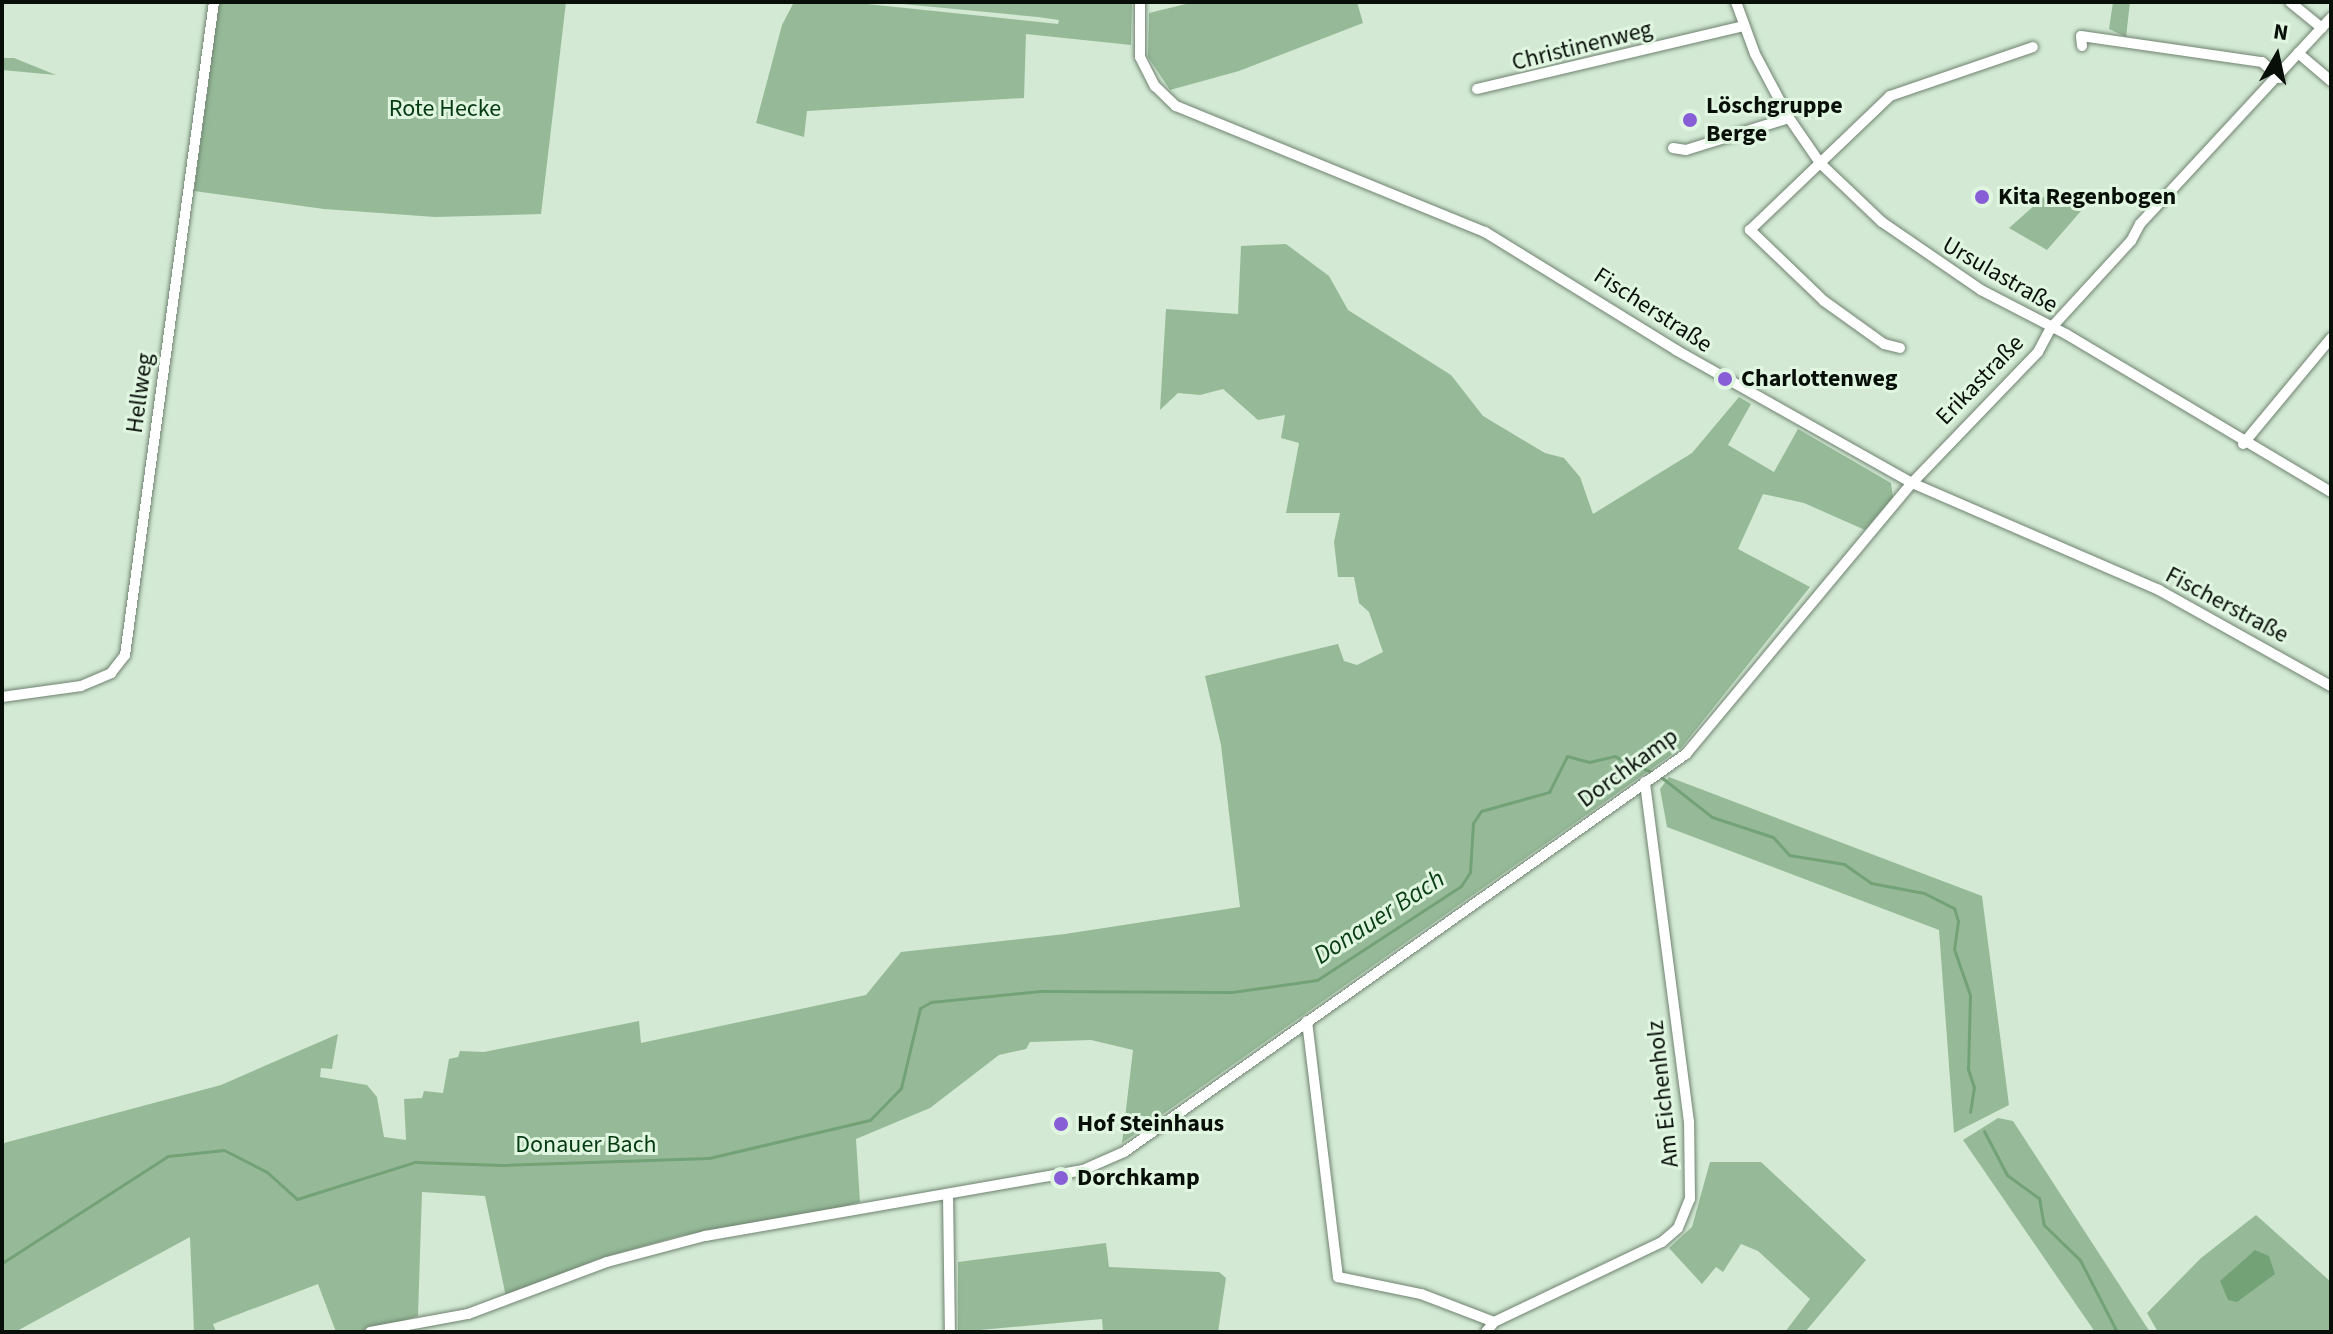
<!DOCTYPE html>
<meta charset="utf-8">
<style>
body{margin:0}
#map{position:relative;width:2333px;height:1334px;overflow:hidden;background:#d3e9d4;font-family:"Source Sans 3",sans-serif}
div>[style]{position:absolute}
.green>*{inset:0;background:#96ba98}
.water>*{inset:0;background:#73a277}
.stream>*{height:3px;margin:-1.5px;padding:0 1.5px;transform-origin:1.5px;border-radius:1.5px;background:#73a277}
.roads{filter:drop-shadow(0 0 2px #6f8370) drop-shadow(0 0 2px #6f8370)}
.minor>*{height:10px;margin:-5px;padding:0 5px;transform-origin:5px;border-radius:5px;background:#fff}
.dots>*{width:22px;height:22px;translate:-50% -50%;box-sizing:border-box;border:4px solid #e0f6e1;border-radius:50%}
span{translate:-50% -50%;white-space:nowrap;text-align:center;line-height:1.15;-webkit-text-stroke:6px #e0f6e1;paint-order:stroke}
.street-label{font-size:24px;color:#080f09}
.poi-label{font-size:24px;color:#080f09;font-weight:700}
.left{translate:0 -50%;text-align:left}
.park-label{font-size:24px;color:#053b12}
.water-label{font-size:26px;color:#093e14;font-style:italic}
.frame{position:absolute;inset:0;border:4px solid #080f09;pointer-events:none}
.north{position:absolute;left:2237px;top:16px;width:80px;height:80px;-webkit-text-stroke:6px #e0f6e1;paint-order:stroke;rotate:9deg;font-size:22px;font-weight:700;line-height:32px;text-align:center;color:#080f09}
.north::after{content:'';display:block;margin:auto;width:28px;height:36px;background:#080f09;clip-path:polygon(50% 0,100% 100%,50% 72%,0 100%)}
</style>
<div id="map">
<div class="green">
<i style="clip-path:polygon(219px 2px,566px 2px,541px 214px,435px 217px,324px 209px,194px 191px)"></i>
<i style="clip-path:polygon(794px 2px,848px 2px,1058px 24px,1059px 20px,1038px 17px,881px 2px,1132px 2px,1131px 45px,1026px 34px,1024px 98px,807px 111px,804px 137px,756px 123px,782px 25px)"></i>
<i style="clip-path:polygon(1194px 2px,1357px 2px,1363px 23px,1239px 71px,1170px 90px,1148px 57px,1149px 13px)"></i>
<i style="clip-path:polygon(2113px 2px,2130px 2px,2126px 37px,2109px 29px)"></i>
<i style="clip-path:polygon(2px 58px,14px 58px,56px 75px,2px 70px)"></i>
<i style="clip-path:polygon(2047px 194px,2081px 211px,2047px 250px,2009px 228px)"></i>
<i style="clip-path:polygon(1286px 244px,1329px 276px,1348px 310px,1451px 375px,1483px 416px,1545px 453px,1564px 458px,1580px 477px,1593px 514px,1692px 453px,1739px 397px,1751px 404px,1728px 445px,1774px 472px,1798px 429px,1891px 483px,1893px 497px,1865px 530px,1804px 503px,1763px 494px,1738px 549px,1810px 587px,1681px 748px,1122px 1143px,1133px 1050px,1091px 1040px,1030px 1042px,1026px 1049px,999px 1055px,930px 1108px,856px 1139px,860px 1202px,842px 1207px,680px 1236px,598px 1259px,506px 1297px,485px 1196px,422px 1192px,418px 1316px,365px 1332px,336px 1332px,318px 1284px,213px 1324px,216px 1332px,194px 1332px,190px 1237px,15px 1332px,2px 1332px,4px 1143px,221px 1085px,338px 1034px,332px 1069px,321px 1068px,320px 1077px,367px 1085px,377px 1097px,384px 1137px,406px 1140px,404px 1099px,422px 1098px,424px 1091px,443px 1093px,449px 1059px,458px 1057px,460px 1051px,484px 1052px,639px 1021px,641px 1043px,866px 995px,901px 952px,1065px 934px,1240px 907px,1221px 745px,1205px 676px,1338px 644px,1344px 661px,1357px 665px,1383px 652px,1369px 612px,1359px 603px,1354px 577px,1338px 577px,1334px 542px,1340px 513px,1286px 513px,1299px 443px,1281px 438px,1285px 415px,1258px 420px,1223px 389px,1200px 395px,1178px 393px,1160px 410px,1166px 309px,1238px 314px,1241px 246px)"></i>
<i style="clip-path:polygon(1669px 777px,1982px 896px,2009px 1105px,1954px 1133px,1939px 930px,1667px 827px,1660px 789px)"></i>
<i style="clip-path:polygon(1998px 1118px,2013px 1121px,2150px 1332px,2095px 1332px,1963px 1140px)"></i>
<i style="clip-path:polygon(1710px 1162px,1761px 1162px,1866px 1260px,1805px 1332px,1785px 1332px,1810px 1299px,1758px 1251px,1741px 1244px,1723px 1272px,1716px 1267px,1702px 1284px,1669px 1248px,1692px 1227px)"></i>
<i style="clip-path:polygon(2256px 1215px,2331px 1282px,2331px 1332px,2158px 1332px,2147px 1313px,2201px 1258px)"></i>
<i style="clip-path:polygon(1106px 1243px,1109px 1267px,1219px 1272px,1226px 1278px,1218px 1332px,1103px 1332px,1102px 1319px,958px 1332px,958px 1262px)"></i>
</div>
<div class="water">
<i style="clip-path:polygon(2255px 1250px,2269px 1256px,2275px 1274px,2237px 1302px,2228px 1300px,2220px 1281px)"></i>
</div>
<div class="stream">
<i style="left:1661px;top:777px;width:65px;rotate:38.1deg"></i>
<i style="left:1712px;top:817px;width:64px;rotate:18.2deg"></i>
<i style="left:1773px;top:837px;width:24px;rotate:48deg"></i>
<i style="left:1789px;top:855px;width:56px;rotate:9.3deg"></i>
<i style="left:1844px;top:864px;width:33px;rotate:35deg"></i>
<i style="left:1871px;top:883px;width:54px;rotate:10.7deg"></i>
<i style="left:1924px;top:893px;width:34px;rotate:27deg"></i>
<i style="left:1954px;top:908px;width:14px;rotate:73deg"></i>
<i style="left:1958px;top:921px;width:28px;rotate:98deg"></i>
<i style="left:1954px;top:949px;width:49px;rotate:70.8deg"></i>
<i style="left:1970px;top:995px;width:74px;rotate:91.5deg"></i>
<i style="left:1968px;top:1069px;width:19px;rotate:72deg"></i>
<i style="left:1974px;top:1087px;width:25px;rotate:99deg"></i>
<i style="left:1984px;top:1131px;width:50px;rotate:62.4deg"></i>
<i style="left:2007px;top:1175px;width:39px;rotate:36deg"></i>
<i style="left:2039px;top:1198px;width:27px;rotate:80deg"></i>
<i style="left:2044px;top:1225px;width:50px;rotate:44.2deg"></i>
<i style="left:2080px;top:1260px;width:81px;rotate:62.8deg"></i>
<i style="left:2px;top:1263px;width:197px;rotate:-32.8deg"></i>
<i style="left:168px;top:1156px;width:56px;rotate:-6.1deg"></i>
<i style="left:224px;top:1150px;width:48px;rotate:27.1deg"></i>
<i style="left:267px;top:1172px;width:40px;rotate:42deg"></i>
<i style="left:297px;top:1199px;width:124px;rotate:-17.4deg"></i>
<i style="left:415px;top:1162px;width:86px;rotate:2deg"></i>
<i style="left:501px;top:1165px;width:208px;rotate:-1.9deg"></i>
<i style="left:709px;top:1158px;width:165px;rotate:-13.3deg"></i>
<i style="left:870px;top:1120px;width:45px;rotate:-45.9deg"></i>
<i style="left:901px;top:1088px;width:82px;rotate:-76.6deg"></i>
<i style="left:920px;top:1008px;width:13px;rotate:-29deg"></i>
<i style="left:931px;top:1002px;width:110px;rotate:-5.8deg"></i>
<i style="left:1040px;top:991px;width:192px;rotate:0.3deg"></i>
<i style="left:1232px;top:992px;width:86px;rotate:-8deg"></i>
<i style="left:1317px;top:980px;width:172px;rotate:-33.1deg"></i>
<i style="left:1461px;top:886px;width:17px;rotate:-57deg"></i>
<i style="left:1470px;top:872px;width:49px;rotate:-86.5deg"></i>
<i style="left:1473px;top:823px;width:14px;rotate:-56deg"></i>
<i style="left:1481px;top:811px;width:71px;rotate:-15.6deg"></i>
<i style="left:1549px;top:792px;width:40px;rotate:-63.4deg"></i>
<i style="left:1567px;top:756px;width:23px;rotate:15deg"></i>
<i style="left:1589px;top:762px;width:26px;rotate:-13deg"></i>
<i style="left:1614px;top:756px;width:43px;rotate:23deg"></i>
</div>
<div class="roads">
<div class="minor">
<i style="left:1140px;top:2px;width:55px;rotate:90deg"></i>
<i style="left:1140px;top:57px;width:33px;rotate:63deg"></i>
<i style="left:1155px;top:86px;width:29px;rotate:44deg"></i>
<i style="left:1176px;top:106px;width:334px;rotate:22.2deg"></i>
<i style="left:1485px;top:232px;width:225px;rotate:31.7deg"></i>
<i style="left:1676px;top:350px;width:271px;rotate:29.4deg"></i>
<i style="left:1912px;top:483px;width:269px;rotate:23.4deg"></i>
<i style="left:2159px;top:590px;width:197px;rotate:29.2deg"></i>
<i style="left:1736px;top:2px;width:55px;rotate:69.9deg"></i>
<i style="left:1755px;top:54px;width:72px;rotate:62deg"></i>
<i style="left:1789px;top:118px;width:55px;rotate:55.4deg"></i>
<i style="left:1820px;top:163px;width:86px;rotate:43.6deg"></i>
<i style="left:1882px;top:222px;width:120px;rotate:34.5deg"></i>
<i style="left:1981px;top:290px;width:96px;rotate:27.4deg"></i>
<i style="left:2066px;top:334px;width:309px;rotate:30.8deg"></i>
<i style="left:2290px;top:2px;width:41px;rotate:39.1deg"></i>
<i style="left:2082px;top:46px;width:10px;rotate:-96deg"></i>
<i style="left:2081px;top:36px;width:183px;rotate:8.2deg"></i>
<i style="left:2262px;top:62px;width:24px;rotate:42deg"></i>
<i style="left:2298px;top:53px;width:43px;rotate:40.3deg"></i>
<i style="left:1477px;top:89px;width:273px;rotate:-13.3deg"></i>
<i style="left:1673px;top:148px;width:13px;rotate:9deg"></i>
<i style="left:1686px;top:150px;width:108px;rotate:-17.3deg"></i>
<i style="left:1900px;top:348px;width:16px;rotate:-166deg"></i>
<i style="left:1884px;top:344px;width:74px;rotate:-144.4deg"></i>
<i style="left:1824px;top:301px;width:103px;rotate:-136.2deg"></i>
<i style="left:1750px;top:230px;width:194px;rotate:-43.7deg"></i>
<i style="left:1890px;top:96px;width:151px;rotate:-18.9deg"></i>
<i style="left:2243px;top:444px;width:138px;rotate:-50.3deg"></i>
<i style="left:2px;top:697px;width:80px;rotate:-7.9deg"></i>
<i style="left:81px;top:686px;width:33px;rotate:-23deg"></i>
<i style="left:111px;top:673px;width:23px;rotate:-52deg"></i>
<i style="left:125px;top:655px;width:659px;rotate:-82.24deg"></i>
<i style="left:1307px;top:1021px;width:258px;rotate:83.1deg"></i>
<i style="left:1338px;top:1277px;width:85px;rotate:11.6deg"></i>
<i style="left:1421px;top:1294px;width:78px;rotate:21deg"></i>
<i style="left:948px;top:1195px;width:137px;rotate:89.2deg"></i>
<i style="left:370px;top:1332px;width:100px;rotate:-10.4deg"></i>
<i style="left:468px;top:1314px;width:148px;rotate:-20.5deg"></i>
<i style="left:607px;top:1262px;width:101px;rotate:-14.9deg"></i>
<i style="left:705px;top:1236px;width:384px;rotate:-9.9deg"></i>
<i style="left:1083px;top:1170px;width:45px;rotate:-23.7deg"></i>
<i style="left:1124px;top:1152px;width:689px;rotate:-35.31deg"></i>
<i style="left:1686px;top:754px;width:353px;rotate:-50.2deg"></i>
<i style="left:1912px;top:483px;width:182px;rotate:-46.1deg"></i>
<i style="left:2038px;top:352px;width:26px;rotate:-62deg"></i>
<i style="left:2050px;top:329px;width:120px;rotate:-47.4deg"></i>
<i style="left:2131px;top:241px;width:19px;rotate:-62deg"></i>
<i style="left:2140px;top:224px;width:281px;rotate:-47.2deg"></i>
<i style="left:1486px;top:1332px;width:13px;rotate:-51deg"></i>
<i style="left:1494px;top:1322px;width:186px;rotate:-25.5deg"></i>
<i style="left:1662px;top:1242px;width:21px;rotate:-41deg"></i>
<i style="left:1678px;top:1228px;width:31px;rotate:-68deg"></i>
<i style="left:1690px;top:1199px;width:77px;rotate:-90.7deg"></i>
<i style="left:1689px;top:1122px;width:343px;rotate:-97.4deg"></i>
</div>
</div>
<div class="dots">
<i style="left:1690px;top:120px;background:#885ed7"></i>
<i style="left:1982px;top:197px;background:#885ed7"></i>
<i style="left:1725px;top:379px;background:#885ed7"></i>
<i style="left:1061px;top:1124px;background:#885ed7"></i>
<i style="left:1061px;top:1178px;background:#885ed7"></i>
</div>
<div class="street-label">
<span style="left:1582px;top:46px;rotate:-14deg">Christinenweg</span>
<span style="left:2000px;top:275px;rotate:30deg">Ursulastraße</span>
<span style="left:1653px;top:310px;rotate:33deg">Fischerstraße</span>
<span style="left:1980px;top:380px;rotate:-46deg">Erikastraße</span>
<span style="left:140px;top:393px;rotate:-82deg">Hellweg</span>
<span style="left:2227px;top:605px;rotate:28deg">Fischerstraße</span>
<span style="left:1628px;top:768px;rotate:-36deg">Dorchkamp</span>
<span style="left:1663px;top:1094px;rotate:-96deg">Am Eichenholz</span>
</div>
<div class="poi-label">
<span class="left" style="left:1706px;top:120px">Löschgruppe<br>Berge</span>
<span class="left" style="left:1998px;top:197px">Kita Regenbogen</span>
<span class="left" style="left:1741px;top:379px">Charlottenweg</span>
<span class="left" style="left:1077px;top:1124px">Hof Steinhaus</span>
<span class="left" style="left:1077px;top:1178px">Dorchkamp</span>
</div>
<div class="park-label">
<span style="left:445px;top:109px">Rote Hecke</span>
<span style="left:586px;top:1145px">Donauer Bach</span>
</div>
<div class="water-label">
<span style="left:1379px;top:917px;rotate:-33deg">Donauer Bach</span>
</div>
<div class="frame"></div>
<div class="north">N</div>
</div>
